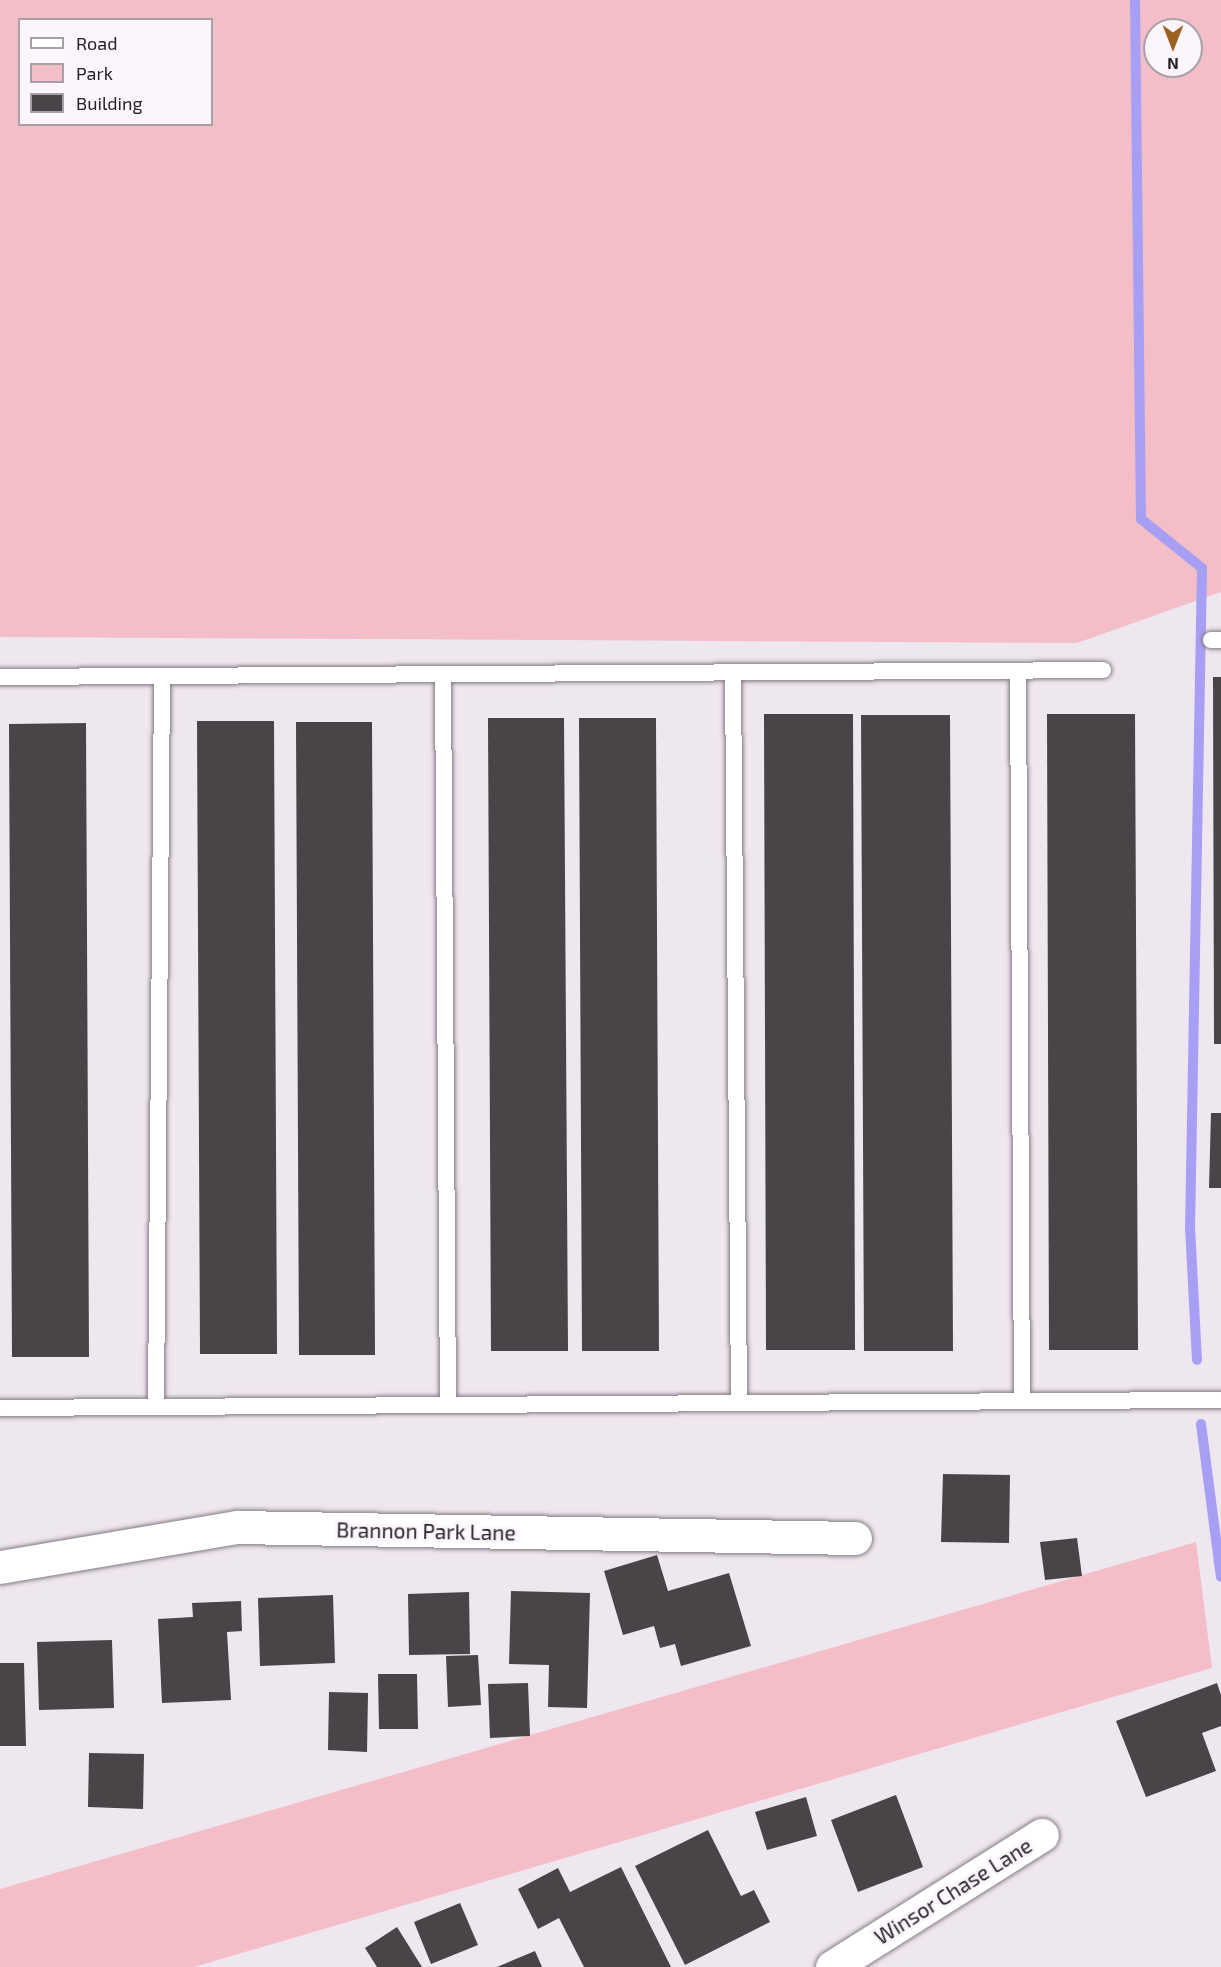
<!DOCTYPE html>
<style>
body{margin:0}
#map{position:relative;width:1221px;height:1967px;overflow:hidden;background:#efe7ef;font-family:"Exo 2",sans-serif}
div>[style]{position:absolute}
.green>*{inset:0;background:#f4bec9}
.stream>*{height:10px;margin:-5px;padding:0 5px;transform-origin:5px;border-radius:5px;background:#a79ff4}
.building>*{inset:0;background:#4a4347}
.roads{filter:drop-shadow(0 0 2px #837c83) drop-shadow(0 0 2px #837c83)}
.service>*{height:16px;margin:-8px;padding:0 8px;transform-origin:8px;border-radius:8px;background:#fff}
.minor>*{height:33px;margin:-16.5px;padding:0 16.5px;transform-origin:16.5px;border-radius:16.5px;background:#fff}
span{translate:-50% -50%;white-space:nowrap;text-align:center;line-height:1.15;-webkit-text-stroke:6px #fcf5fc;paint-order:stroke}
.street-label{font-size:21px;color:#242224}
.legend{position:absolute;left:18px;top:18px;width:195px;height:108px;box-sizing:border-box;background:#fcf5fc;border:2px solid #a6a1a6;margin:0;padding:8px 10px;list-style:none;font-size:18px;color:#242224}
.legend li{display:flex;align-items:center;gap:12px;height:30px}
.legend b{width:30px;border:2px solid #a6a1a6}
.north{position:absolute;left:1143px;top:18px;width:60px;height:60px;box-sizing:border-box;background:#fcf5fc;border:2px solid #a6a1a6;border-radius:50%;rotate:180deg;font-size:16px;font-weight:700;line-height:24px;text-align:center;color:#242224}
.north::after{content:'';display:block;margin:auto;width:21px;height:27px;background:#9c6121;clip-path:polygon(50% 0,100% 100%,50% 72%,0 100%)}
</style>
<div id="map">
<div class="green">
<i style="clip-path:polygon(evenodd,0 0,1221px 0,1221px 592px,1077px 643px,0 637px,0 0,20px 20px,212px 20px,212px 124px,20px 124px,20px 20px,0 0,1155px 30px,1191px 30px,1191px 66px,1155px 66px,1155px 30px)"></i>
<i style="clip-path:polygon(1196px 1542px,1212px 1668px,194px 1967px,0 1967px,0 1889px)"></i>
</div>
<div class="stream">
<i style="left:1135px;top:0;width:519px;rotate:89.34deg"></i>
<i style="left:1141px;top:519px;width:78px;rotate:38.8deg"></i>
<i style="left:1202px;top:568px;width:659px;rotate:91.04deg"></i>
<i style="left:1190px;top:1227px;width:133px;rotate:87deg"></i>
<i style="left:1201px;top:1424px;width:154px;rotate:82.6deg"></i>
</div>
<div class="building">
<i style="clip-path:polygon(1213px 677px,1221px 677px,1221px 1044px,1214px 1044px)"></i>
<i style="clip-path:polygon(764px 714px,853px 714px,855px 1350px,766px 1350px)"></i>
<i style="clip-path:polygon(1047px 714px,1135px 714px,1138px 1350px,1049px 1350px)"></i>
<i style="clip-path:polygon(861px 715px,950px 715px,953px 1351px,864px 1351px)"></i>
<i style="clip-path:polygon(488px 718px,564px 718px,568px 1351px,491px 1351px)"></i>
<i style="clip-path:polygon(579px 718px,656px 718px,659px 1351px,582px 1351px)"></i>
<i style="clip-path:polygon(197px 721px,274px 721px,277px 1354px,200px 1354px)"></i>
<i style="clip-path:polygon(296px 722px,372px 722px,375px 1355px,299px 1355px)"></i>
<i style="clip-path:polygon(86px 723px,89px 1357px,12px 1357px,9px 724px)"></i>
<i style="clip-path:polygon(1211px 1113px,1221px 1113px,1221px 1188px,1209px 1188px)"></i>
<i style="clip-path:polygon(943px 1474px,1010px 1475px,1009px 1543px,941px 1542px)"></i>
<i style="clip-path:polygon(1077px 1538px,1082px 1576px,1045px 1580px,1040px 1542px)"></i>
<i style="clip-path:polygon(657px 1555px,668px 1591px,729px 1573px,751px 1646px,681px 1666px,675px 1644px,660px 1648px,654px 1626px,623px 1635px,604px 1571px)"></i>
<i style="clip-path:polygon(511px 1591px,590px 1593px,587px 1708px,548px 1707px,549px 1665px,509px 1664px)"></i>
<i style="clip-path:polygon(469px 1592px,470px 1654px,409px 1655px,408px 1594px)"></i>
<i style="clip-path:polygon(333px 1595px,335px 1663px,260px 1666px,258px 1598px)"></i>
<i style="clip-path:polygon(241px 1601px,242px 1631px,227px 1632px,231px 1700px,162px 1703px,158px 1619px,193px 1617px,192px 1603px)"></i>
<i style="clip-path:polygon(112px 1640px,114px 1708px,39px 1710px,37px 1642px)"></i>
<i style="clip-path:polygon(478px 1655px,481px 1705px,448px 1707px,446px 1656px)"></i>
<i style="clip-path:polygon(0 1663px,24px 1663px,26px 1746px,0 1746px)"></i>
<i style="clip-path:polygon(378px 1674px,417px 1674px,418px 1729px,379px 1729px)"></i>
<i style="clip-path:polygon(528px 1683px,530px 1736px,490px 1738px,488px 1684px)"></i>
<i style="clip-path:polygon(1217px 1683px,1221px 1695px,1221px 1726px,1202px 1733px,1216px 1771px,1146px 1797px,1116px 1721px)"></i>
<i style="clip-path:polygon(329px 1692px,368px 1693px,367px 1752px,328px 1750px)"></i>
<i style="clip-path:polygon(89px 1753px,144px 1754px,143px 1809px,88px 1807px)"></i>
<i style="clip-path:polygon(896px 1795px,923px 1867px,858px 1892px,831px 1820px)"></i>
<i style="clip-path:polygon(806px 1797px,817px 1836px,767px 1850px,755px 1812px)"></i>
<i style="clip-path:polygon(708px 1830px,741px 1896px,754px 1890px,770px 1922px,685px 1965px,635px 1866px)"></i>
<i style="clip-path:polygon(621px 1867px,671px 1967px,584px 1967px,559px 1918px,538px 1929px,518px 1889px,558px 1868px,570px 1892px)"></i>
<i style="clip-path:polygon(460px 1903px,478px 1945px,431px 1964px,414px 1922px)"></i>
<i style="clip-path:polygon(397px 1927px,422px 1967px,377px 1967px,365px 1948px)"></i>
<i style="clip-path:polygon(535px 1951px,542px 1967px,497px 1967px)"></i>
</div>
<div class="roads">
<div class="service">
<i style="left:1211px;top:640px;width:10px"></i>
<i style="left:1018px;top:671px;width:730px;rotate:89.69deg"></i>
<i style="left:733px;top:672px;width:731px;rotate:89.53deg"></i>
<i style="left:443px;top:675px;width:729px;rotate:89.61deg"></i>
<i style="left:0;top:677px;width:1103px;rotate:-0.36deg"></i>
<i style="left:156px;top:1407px;width:731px;rotate:-89.53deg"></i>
<i style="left:0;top:1408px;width:1221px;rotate:-0.38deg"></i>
</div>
<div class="minor">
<i style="left:0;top:1567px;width:240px;rotate:-9.6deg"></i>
<i style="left:237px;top:1527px;width:618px;rotate:1.02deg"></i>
<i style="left:832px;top:1967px;width:248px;rotate:-32.2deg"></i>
</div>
</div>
<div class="street-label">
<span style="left:426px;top:1531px;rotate:1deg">Brannon Park Lane</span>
<span style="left:953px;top:1891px;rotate:-32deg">Winsor Chase Lane</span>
</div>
<ul class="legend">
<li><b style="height:8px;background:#fff"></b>Road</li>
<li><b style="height:16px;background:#f4bec9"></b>Park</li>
<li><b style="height:16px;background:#4a4347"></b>Building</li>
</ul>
<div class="north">N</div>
</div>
